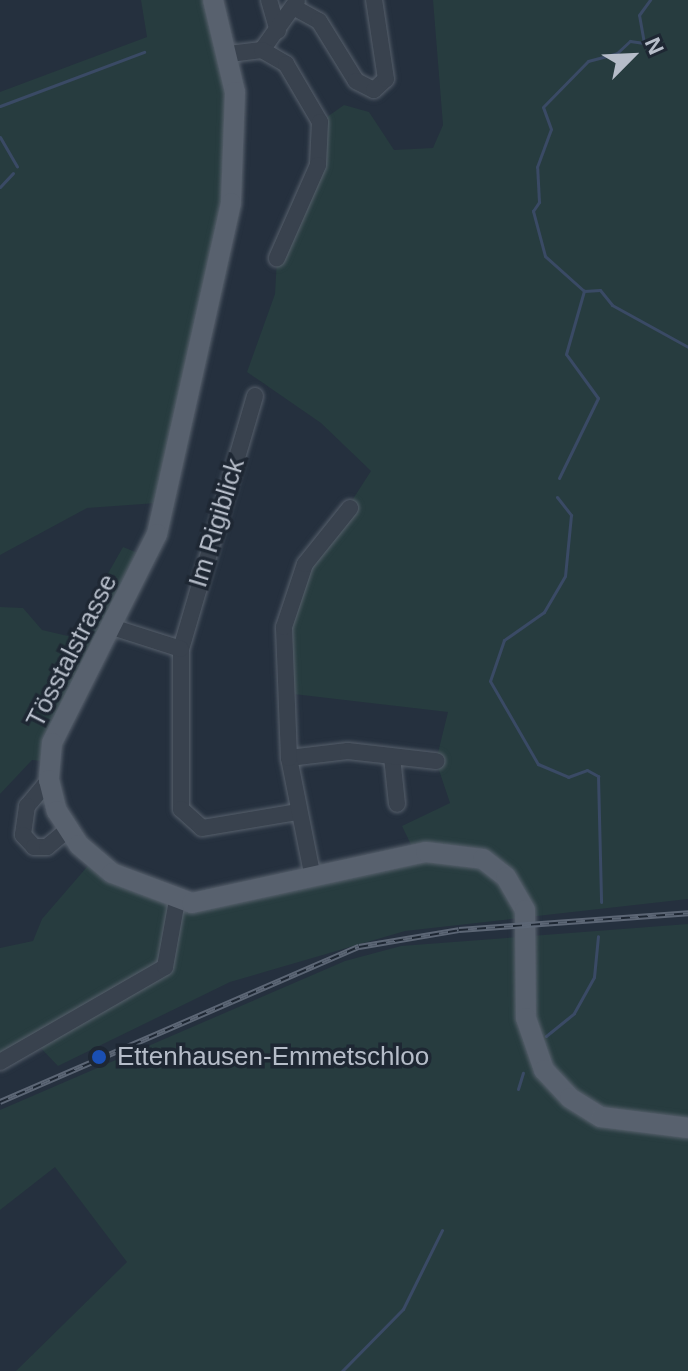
<!DOCTYPE html>
<meta charset="utf-8">
<style>
body{margin:0}
#map{position:relative;width:688px;height:1371px;overflow:hidden;background:#25303e;font-family:Arial,sans-serif}
div>[style]{position:absolute}
.green>*{inset:0;background:#273c3f}
.stream>*{height:3px;margin:-1.5px;padding:0 1.5px;transform-origin:1.5px;border-radius:1.5px;background:#3a4a65}
.roads{filter:drop-shadow(0 0 2px #57606c) drop-shadow(0 0 2px #57606c)}
.minor>*{height:16px;margin:-8px;padding:0 8px;transform-origin:8px;border-radius:8px;background:#39424e}
.major>*{height:20px;margin:-10px;padding:0 10px;transform-origin:10px;border-radius:10px;background:#58616e}
.rail>*{height:6px;margin-top:-3px;transform-origin:0;background:repeating-linear-gradient(90deg,#1e2733 0 9px,#5c6675 0 18px);box-sizing:border-box;border-block:2px solid #5c6675}
.dots>*{width:22px;height:22px;translate:-50% -50%;box-sizing:border-box;border:4px solid #1e2733;border-radius:50%}
span{translate:-50% -50%;white-space:nowrap;text-align:center;line-height:1.15;-webkit-text-stroke:7px #1e2733;paint-order:stroke}
.street-label{font-size:26px;color:#b6bdc9}
.poi-label{font-size:26px;color:#b6bdc9}
.left{translate:0 -50%;text-align:left}
.north{position:absolute;left:592px;top:16px;width:80px;height:80px;-webkit-text-stroke:6px #1e2733;paint-order:stroke;rotate:66deg;font-size:22px;font-weight:700;line-height:32px;text-align:center;color:#b6bdc9}
.north::after{content:'';display:block;margin:auto;width:28px;height:36px;background:#b6bdc9;clip-path:polygon(50% 0,100% 100%,50% 72%,0 100%)}
</style>
<div id="map">
<div class="green">
<i style="clip-path:polygon(141px 0,213px 0,236px 134px,157px 503px,87px 508px,0 555px,0 92px,147px 37px)"></i>
<i style="clip-path:polygon(433px 0,688px 0,688px 899px,405px 931px,230px 982px,58px 1066px,35px 1042px,0 1062px,0 948px,33px 941px,42px 919px,93px 860px,177px 900px,415px 853px,402px 826px,450px 803px,436px 761px,448px 712px,285px 693px,292px 594px,371px 471px,321px 423px,247px 372px,275px 294px,277px 258px,318px 165px,320px 122px,344px 105px,369px 112px,394px 150px,433px 148px,443px 125px)"></i>
<i style="clip-path:polygon(123px 547px,148px 557px,49px 762px,32px 760px,0 794px,0 607px,23px 608px,42px 630px,72px 637px)"></i>
<i style="clip-path:polygon(688px 924px,688px 1371px,16px 1371px,127px 1262px,55px 1167px,0 1210px,0 1110px,345px 961px,401px 946px)"></i>
</div>
<div class="stream">
<i style="left:0;top:106px;width:154px;rotate:-20.6deg"></i>
<i style="left:0;top:137px;width:34px;rotate:60deg"></i>
<i style="left:0;top:187px;width:19px;rotate:-47deg"></i>
<i style="left:584px;top:291px;width:16px;rotate:-4deg"></i>
<i style="left:600px;top:290px;width:19px;rotate:51deg"></i>
<i style="left:612px;top:305px;width:87px;rotate:28.9deg"></i>
<i style="left:559px;top:478px;width:89px;rotate:-64deg"></i>
<i style="left:598px;top:398px;width:54px;rotate:-126deg"></i>
<i style="left:566px;top:354px;width:66px;rotate:-74.1deg"></i>
<i style="left:584px;top:291px;width:52px;rotate:-138.1deg"></i>
<i style="left:545px;top:256px;width:47px;rotate:-104.9deg"></i>
<i style="left:533px;top:211px;width:11px;rotate:-56deg"></i>
<i style="left:539px;top:202px;width:35px;rotate:-93deg"></i>
<i style="left:537px;top:167px;width:40px;rotate:-69.8deg"></i>
<i style="left:551px;top:129px;width:23px;rotate:-110deg"></i>
<i style="left:543px;top:107px;width:64px;rotate:-45.6deg"></i>
<i style="left:588px;top:61px;width:30px;rotate:-15deg"></i>
<i style="left:617px;top:53px;width:18px;rotate:-43deg"></i>
<i style="left:630px;top:41px;width:14px;rotate:8deg"></i>
<i style="left:644px;top:43px;width:28px;rotate:-100deg"></i>
<i style="left:639px;top:15px;width:19px;rotate:-54deg"></i>
<i style="left:557px;top:497px;width:23px;rotate:52deg"></i>
<i style="left:571px;top:515px;width:61px;rotate:95.6deg"></i>
<i style="left:565px;top:576px;width:42px;rotate:120.3deg"></i>
<i style="left:544px;top:612px;width:49px;rotate:145deg"></i>
<i style="left:504px;top:640px;width:43px;rotate:108.9deg"></i>
<i style="left:490px;top:681px;width:96px;rotate:60deg"></i>
<i style="left:538px;top:764px;width:33px;rotate:23deg"></i>
<i style="left:568px;top:777px;width:20px;rotate:-20deg"></i>
<i style="left:587px;top:770px;width:13px;rotate:29deg"></i>
<i style="left:598px;top:776px;width:126px;rotate:88.6deg"></i>
<i style="left:546px;top:1036px;width:36px;rotate:-39deg"></i>
<i style="left:574px;top:1013px;width:41px;rotate:-60.9deg"></i>
<i style="left:594px;top:977px;width:41px;rotate:-84.4deg"></i>
<i style="left:518px;top:1089px;width:17px;rotate:-73deg"></i>
<i style="left:342px;top:1371px;width:87px;rotate:-45.5deg"></i>
<i style="left:403px;top:1309px;width:88px;rotate:-63.7deg"></i>
</div>
<div class="roads">
<div class="minor">
<i style="left:269px;top:0;width:32px;rotate:74deg"></i>
<i style="left:297px;top:9px;width:25px;rotate:29deg"></i>
<i style="left:319px;top:21px;width:70px;rotate:58.3deg"></i>
<i style="left:356px;top:81px;width:20px;rotate:27deg"></i>
<i style="left:374px;top:90px;width:16px;rotate:-43deg"></i>
<i style="left:386px;top:79px;width:80px;rotate:-98.6deg"></i>
<i style="left:262px;top:50px;width:60px;rotate:-54.5deg"></i>
<i style="left:229px;top:54px;width:33px;rotate:-7deg"></i>
<i style="left:262px;top:50px;width:28px;rotate:30deg"></i>
<i style="left:286px;top:64px;width:67px;rotate:59.6deg"></i>
<i style="left:320px;top:122px;width:43px;rotate:92.7deg"></i>
<i style="left:318px;top:165px;width:102px;rotate:113.8deg"></i>
<i style="left:255px;top:396px;width:264px;rotate:106.3deg"></i>
<i style="left:181px;top:649px;width:160px;rotate:90deg"></i>
<i style="left:181px;top:809px;width:28px;rotate:42deg"></i>
<i style="left:202px;top:828px;width:97px;rotate:-9.5deg"></i>
<i style="left:112px;top:627px;width:72px;rotate:17.7deg"></i>
<i style="left:392px;top:757px;width:47px;rotate:83.9deg"></i>
<i style="left:289px;top:758px;width:59px;rotate:-6.8deg"></i>
<i style="left:348px;top:751px;width:89px;rotate:6.5deg"></i>
<i style="left:49px;top:780px;width:34px;rotate:130deg"></i>
<i style="left:27px;top:806px;width:29px;rotate:98deg"></i>
<i style="left:23px;top:835px;width:16px;rotate:47deg"></i>
<i style="left:34px;top:847px;width:13px"></i>
<i style="left:47px;top:847px;width:26px;rotate:-40deg"></i>
<i style="left:313px;top:878px;width:122px;rotate:-101.3deg"></i>
<i style="left:289px;top:758px;width:131px;rotate:-92.2deg"></i>
<i style="left:284px;top:627px;width:66px;rotate:-71.6deg"></i>
<i style="left:305px;top:564px;width:72px;rotate:-51.2deg"></i>
<i style="left:0;top:1062px;width:190px;rotate:-29.9deg"></i>
<i style="left:165px;top:967px;width:68px;rotate:-79.8deg"></i>
</div>
<div class="major">
<i style="left:213px;top:0;width:95px;rotate:76.6deg"></i>
<i style="left:235px;top:92px;width:111px;rotate:92.1deg"></i>
<i style="left:231px;top:203px;width:339px;rotate:102.6deg"></i>
<i style="left:157px;top:534px;width:234px;rotate:116.7deg"></i>
<i style="left:52px;top:743px;width:37px;rotate:95deg"></i>
<i style="left:49px;top:780px;width:32px;rotate:76deg"></i>
<i style="left:57px;top:811px;width:40px;rotate:57.1deg"></i>
<i style="left:79px;top:845px;width:43px;rotate:40.3deg"></i>
<i style="left:112px;top:873px;width:85px;rotate:20.6deg"></i>
<i style="left:192px;top:903px;width:239px;rotate:-12.3deg"></i>
<i style="left:426px;top:852px;width:57px;rotate:7deg"></i>
<i style="left:483px;top:859px;width:29px;rotate:38deg"></i>
<i style="left:506px;top:877px;width:38px;rotate:60deg"></i>
<i style="left:525px;top:910px;width:108px;rotate:89.5deg"></i>
<i style="left:526px;top:1018px;width:55px;rotate:70.9deg"></i>
<i style="left:544px;top:1070px;width:38px;rotate:47deg"></i>
<i style="left:570px;top:1098px;width:36px;rotate:32deg"></i>
<i style="left:601px;top:1117px;width:88px;rotate:7.2deg"></i>
</div>
</div>
<div class="rail">
<i style="left:0;top:1102px;width:391px;rotate:-23.4deg"></i>
<i style="left:359px;top:947px;width:101px;rotate:-9.6deg"></i>
<i style="left:459px;top:930px;width:230px;rotate:-4.2deg"></i>
</div>
<div class="dots">
<i style="left:99px;top:1057px;background:#1a4fb4"></i>
</div>
<div class="street-label">
<span style="left:217px;top:523px;rotate:-73deg">Im Rigiblick</span>
<span style="left:72px;top:651px;rotate:-63deg">Tösstalstrasse</span>
</div>
<div class="poi-label">
<span class="left" style="left:117px;top:1057px">Ettenhausen-Emmetschloo</span>
</div>
<div class="north">N</div>
</div>
